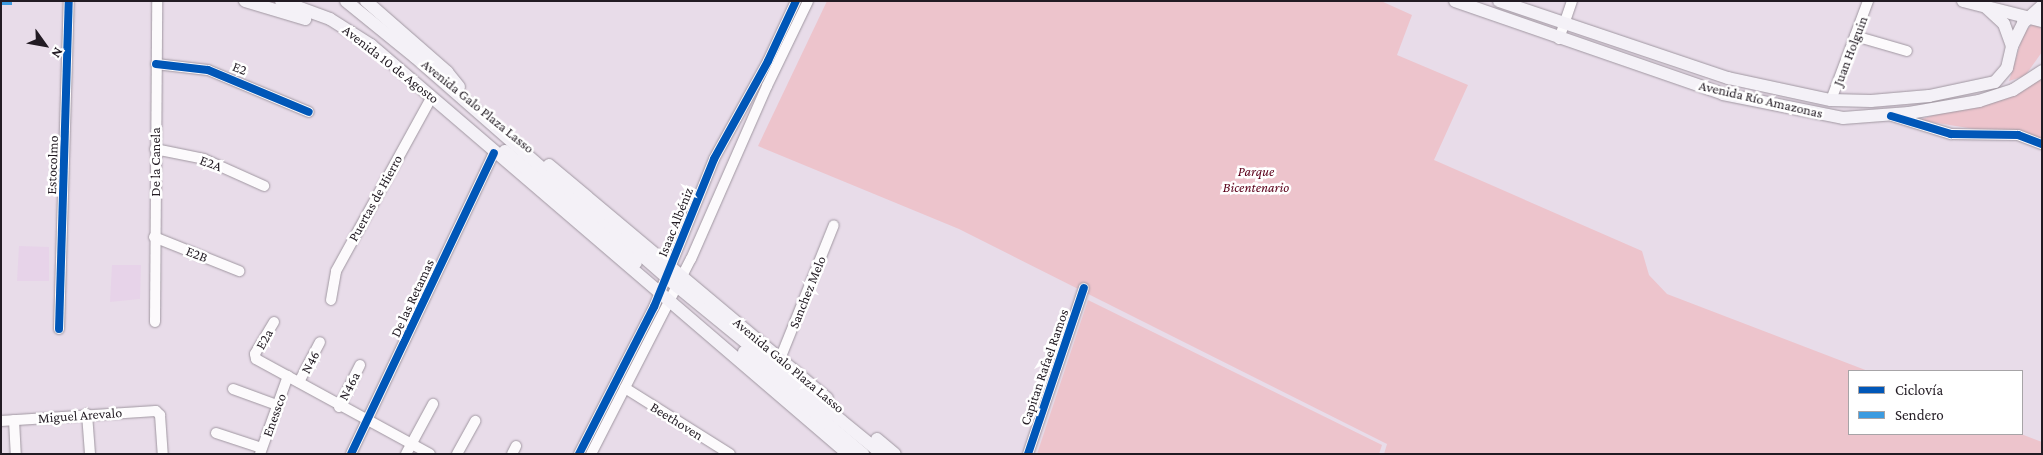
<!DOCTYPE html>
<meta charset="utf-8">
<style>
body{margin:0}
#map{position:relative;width:2043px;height:455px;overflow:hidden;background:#e8dce9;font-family:"Crimson Pro",serif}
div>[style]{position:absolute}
.built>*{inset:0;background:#e7d3e9}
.green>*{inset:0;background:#edc4cc}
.roads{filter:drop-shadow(0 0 1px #a097a1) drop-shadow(0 0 1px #a097a1)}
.minor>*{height:10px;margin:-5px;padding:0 5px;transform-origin:5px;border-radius:5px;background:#fcfafc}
.major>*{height:12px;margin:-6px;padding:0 6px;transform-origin:6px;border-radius:6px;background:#f4f1f7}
.quiet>*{height:6px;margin-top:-3px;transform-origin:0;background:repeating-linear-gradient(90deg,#3c9be0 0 12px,transparent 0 18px)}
.cycleway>*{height:8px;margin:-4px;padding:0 4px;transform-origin:4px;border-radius:4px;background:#0057b8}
span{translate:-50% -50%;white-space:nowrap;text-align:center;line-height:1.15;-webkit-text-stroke:5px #fff;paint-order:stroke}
.street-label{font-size:14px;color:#221b23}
.park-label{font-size:14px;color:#5b001a;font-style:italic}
.frame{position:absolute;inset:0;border:2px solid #221b23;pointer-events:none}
.legend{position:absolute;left:1848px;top:370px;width:175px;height:65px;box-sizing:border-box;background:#fff;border:1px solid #a7a4a7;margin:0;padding:6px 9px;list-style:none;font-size:15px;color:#221b23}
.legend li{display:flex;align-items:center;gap:10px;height:25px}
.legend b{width:25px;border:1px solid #a7a4a7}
.north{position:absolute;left:20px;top:20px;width:50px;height:50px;-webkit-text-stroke:4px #fff;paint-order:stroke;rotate:122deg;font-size:14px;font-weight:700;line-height:20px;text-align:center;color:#221b23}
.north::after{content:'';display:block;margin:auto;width:18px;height:22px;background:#221b23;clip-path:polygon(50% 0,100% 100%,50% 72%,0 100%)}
</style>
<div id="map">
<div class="built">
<i style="clip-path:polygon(19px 246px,49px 247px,49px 281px,17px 281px)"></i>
<i style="clip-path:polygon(112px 265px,141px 265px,140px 299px,110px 302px)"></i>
</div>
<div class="green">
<i style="clip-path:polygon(827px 1px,1381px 1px,1412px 15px,1397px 55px,1468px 85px,1434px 160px,1642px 251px,1649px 275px,1667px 294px,1868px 371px,1849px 371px,1849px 434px,2021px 434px,2042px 442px,2042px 454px,1384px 454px,1387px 444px,959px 229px,758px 146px)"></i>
<i style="clip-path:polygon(2033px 24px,2042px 26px,2042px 52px,2025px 76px,2009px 81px,2024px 32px)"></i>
<i style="clip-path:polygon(2042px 77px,2042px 140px,1919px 120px)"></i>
<i style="clip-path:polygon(1088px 300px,1382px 445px,1379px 454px,1037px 454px)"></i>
</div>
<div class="roads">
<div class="minor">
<i style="left:1855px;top:36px;width:54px;rotate:16.1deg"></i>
<i style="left:1559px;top:39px;width:40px;rotate:-71.1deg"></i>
<i style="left:156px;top:64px;width:52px;rotate:6.6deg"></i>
<i style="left:208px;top:70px;width:109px;rotate:22.6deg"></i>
<i style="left:1831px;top:100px;width:106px;rotate:-69.5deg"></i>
<i style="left:1892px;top:116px;width:62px;rotate:17deg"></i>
<i style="left:1951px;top:134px;width:67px;rotate:0.9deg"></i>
<i style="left:2018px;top:135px;width:26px;rotate:21deg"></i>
<i style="left:155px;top:149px;width:50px;rotate:11.5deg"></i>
<i style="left:204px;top:159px;width:66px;rotate:24.2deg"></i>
<i style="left:154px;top:237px;width:92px;rotate:21.8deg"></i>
<i style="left:331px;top:300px;width:29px;rotate:-80deg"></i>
<i style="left:336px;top:271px;width:195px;rotate:-61.2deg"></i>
<i style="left:155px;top:322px;width:321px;rotate:-89.6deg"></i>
<i style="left:274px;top:322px;width:37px;rotate:121deg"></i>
<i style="left:255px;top:354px;width:5px;rotate:79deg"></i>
<i style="left:256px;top:359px;width:198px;rotate:28.6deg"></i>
<i style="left:59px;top:329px;width:328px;rotate:-88.3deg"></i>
<i style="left:780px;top:359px;width:144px;rotate:-68.1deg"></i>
<i style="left:299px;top:382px;width:45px;rotate:-62.3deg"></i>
<i style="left:625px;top:388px;width:124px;rotate:32.2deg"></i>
<i style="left:233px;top:389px;width:47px;rotate:20deg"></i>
<i style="left:339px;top:407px;width:47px;rotate:-63.4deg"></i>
<i style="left:87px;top:414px;width:40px;rotate:85.7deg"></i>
<i style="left:14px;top:420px;width:34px;rotate:87deg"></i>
<i style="left:1px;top:421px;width:155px;rotate:-3.7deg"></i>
<i style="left:156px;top:411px;width:6px;rotate:45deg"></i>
<i style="left:160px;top:415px;width:39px;rotate:86deg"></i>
<i style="left:216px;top:433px;width:48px;rotate:18.1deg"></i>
<i style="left:260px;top:454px;width:83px;rotate:-70.3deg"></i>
<i style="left:351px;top:454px;width:333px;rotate:-64.6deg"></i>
<i style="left:406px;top:454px;width:57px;rotate:-61.6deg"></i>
<i style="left:457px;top:454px;width:38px;rotate:-61deg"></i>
<i style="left:512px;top:454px;width:9px;rotate:-63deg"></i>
<i style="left:579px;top:454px;width:165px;rotate:-63deg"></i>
<i style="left:654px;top:307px;width:160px;rotate:-67.9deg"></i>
<i style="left:714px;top:159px;width:112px;rotate:-61.1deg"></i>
<i style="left:768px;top:61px;width:66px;rotate:-65deg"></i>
<i style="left:591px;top:454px;width:219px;rotate:-62.9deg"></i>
<i style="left:691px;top:259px;width:189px;rotate:-66.3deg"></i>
<i style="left:767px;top:86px;width:94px;rotate:-64.2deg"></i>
<i style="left:1028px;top:454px;width:175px;rotate:-71.4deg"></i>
</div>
<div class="major">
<i style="left:245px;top:1px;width:63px;rotate:16.7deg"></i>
<i style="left:281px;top:1px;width:52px;rotate:20.2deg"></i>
<i style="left:330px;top:19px;width:49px;rotate:32.4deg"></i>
<i style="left:371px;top:45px;width:628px;rotate:40.61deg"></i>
<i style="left:346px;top:1px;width:89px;rotate:39.1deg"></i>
<i style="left:415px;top:57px;width:349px;rotate:41.2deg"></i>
<i style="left:678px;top:287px;width:264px;rotate:39.3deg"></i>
<i style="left:366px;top:1px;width:108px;rotate:41.2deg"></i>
<i style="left:447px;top:72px;width:19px;rotate:51deg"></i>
<i style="left:1455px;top:1px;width:284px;rotate:19.1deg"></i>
<i style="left:1723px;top:94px;width:122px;rotate:11.3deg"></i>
<i style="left:1843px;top:118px;width:66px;rotate:-4.3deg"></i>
<i style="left:1909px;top:113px;width:71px;rotate:-9.7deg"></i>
<i style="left:1979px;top:101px;width:36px;rotate:-18deg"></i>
<i style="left:2013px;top:90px;width:35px;rotate:-33deg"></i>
<i style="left:1499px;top:1px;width:242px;rotate:18.6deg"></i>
<i style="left:1728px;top:78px;width:105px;rotate:12.1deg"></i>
<i style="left:1831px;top:100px;width:40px;rotate:1.4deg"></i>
<i style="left:1871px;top:101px;width:58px;rotate:-4.9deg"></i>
<i style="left:1929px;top:96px;width:67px;rotate:-12deg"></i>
<i style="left:1995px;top:82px;width:18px;rotate:-49deg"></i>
<i style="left:2007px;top:68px;width:23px;rotate:-77deg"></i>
<i style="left:2012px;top:46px;width:25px;rotate:-64deg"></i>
<i style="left:2023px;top:23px;width:25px;rotate:-42deg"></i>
<i style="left:1963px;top:1px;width:81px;rotate:14.2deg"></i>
<i style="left:1987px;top:8px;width:23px;rotate:43deg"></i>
<i style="left:2004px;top:24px;width:23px;rotate:70deg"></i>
<i style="left:505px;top:151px;width:172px;rotate:40.5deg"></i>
<i style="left:549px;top:165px;width:363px;rotate:40deg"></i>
<i style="left:744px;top:352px;width:157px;rotate:40.6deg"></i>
<i style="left:877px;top:439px;width:23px;rotate:40deg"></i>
</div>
</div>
<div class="quiet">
<i style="left:1px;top:2px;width:11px"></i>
</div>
<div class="cycleway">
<i style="left:156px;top:64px;width:52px;rotate:6.6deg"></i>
<i style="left:208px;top:70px;width:109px;rotate:22.6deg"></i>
<i style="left:1891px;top:116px;width:63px;rotate:16.7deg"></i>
<i style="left:1951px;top:134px;width:67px;rotate:0.9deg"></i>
<i style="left:2018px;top:135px;width:26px;rotate:21deg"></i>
<i style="left:59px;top:329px;width:328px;rotate:-88.3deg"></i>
<i style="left:351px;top:454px;width:333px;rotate:-64.6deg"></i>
<i style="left:579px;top:454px;width:165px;rotate:-63deg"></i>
<i style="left:654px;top:307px;width:160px;rotate:-67.9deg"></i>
<i style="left:714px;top:159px;width:112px;rotate:-61.1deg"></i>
<i style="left:768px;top:61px;width:66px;rotate:-65deg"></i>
<i style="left:1028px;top:454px;width:175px;rotate:-71.4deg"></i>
</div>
<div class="street-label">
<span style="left:1850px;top:51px;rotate:-69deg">Juan Holguin</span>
<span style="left:391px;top:64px;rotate:38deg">Avenida 10 de Agosto</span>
<span style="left:240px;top:68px;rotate:22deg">E2</span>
<span style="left:1761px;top:99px;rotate:13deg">Avenida Río Amazonas</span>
<span style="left:478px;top:106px;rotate:39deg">Avenida Galo Plaza Lasso</span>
<span style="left:155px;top:162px;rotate:-90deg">De la Canela</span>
<span style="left:211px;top:163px;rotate:21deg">E2A</span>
<span style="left:52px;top:165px;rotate:-88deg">Estocolmo</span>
<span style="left:375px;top:198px;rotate:-61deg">Puertas de Hierro</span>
<span style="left:675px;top:222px;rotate:-68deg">Isaac Albéniz</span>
<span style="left:197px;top:254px;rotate:22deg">E2B</span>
<span style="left:807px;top:292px;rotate:-68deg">Sanchez Melo</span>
<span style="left:412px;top:298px;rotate:-65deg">De las Retamas</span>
<span style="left:264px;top:339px;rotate:-61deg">E2a</span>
<span style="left:310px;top:362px;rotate:-62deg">N46</span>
<span style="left:789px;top:365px;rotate:40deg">Avenida Galo Plaza Lasso</span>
<span style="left:1044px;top:367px;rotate:-71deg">Capitan Rafael Ramos</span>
<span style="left:349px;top:386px;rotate:-63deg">N46a</span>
<span style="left:80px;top:415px;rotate:-4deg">Miguel Arevalo</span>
<span style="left:274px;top:415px;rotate:-70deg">Enessco</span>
<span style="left:677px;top:421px;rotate:32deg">Beethoven</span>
</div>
<div class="park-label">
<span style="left:1256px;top:179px">Parque<br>Bicentenario</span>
</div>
<div class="frame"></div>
<ul class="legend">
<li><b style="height:6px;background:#0057b8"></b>Ciclovía</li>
<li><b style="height:6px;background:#3c9be0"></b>Sendero</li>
</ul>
<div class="north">N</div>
</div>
